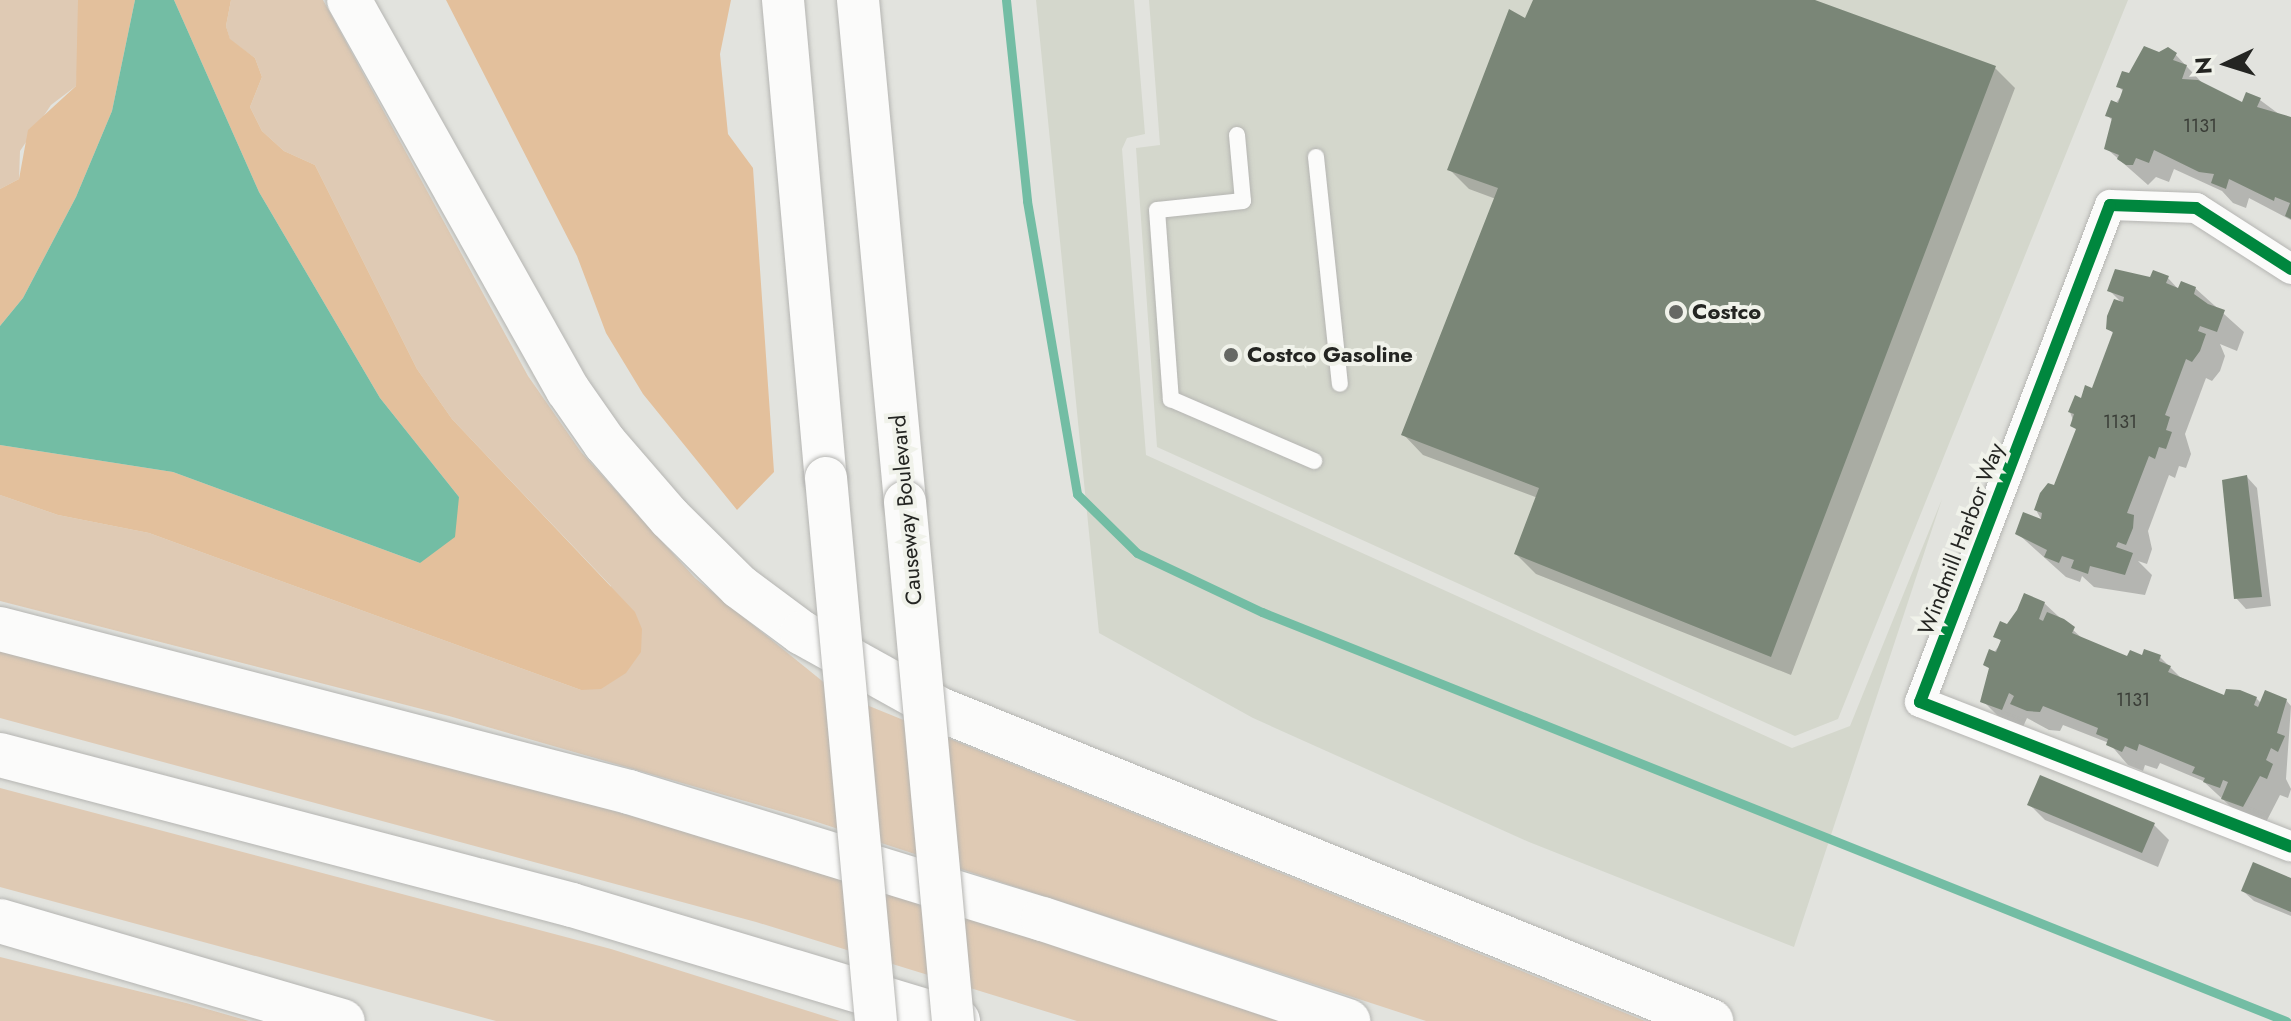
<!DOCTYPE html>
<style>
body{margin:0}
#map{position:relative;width:2291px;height:1021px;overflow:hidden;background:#e2e3de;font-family:Jost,sans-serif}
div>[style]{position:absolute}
.built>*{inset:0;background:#d4d7cc}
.green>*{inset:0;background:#dfcab4}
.forest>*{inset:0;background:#e3c09c}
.water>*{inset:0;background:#73bda4}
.shadow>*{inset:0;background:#0003}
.stream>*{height:9px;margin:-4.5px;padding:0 4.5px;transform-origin:4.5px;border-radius:4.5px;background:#73bda4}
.building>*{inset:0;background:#7a8677}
.roads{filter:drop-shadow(0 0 2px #b5b5b2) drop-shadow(0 0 2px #b5b5b2)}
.service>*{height:16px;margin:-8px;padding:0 8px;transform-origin:8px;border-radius:8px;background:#fbfbfa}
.minor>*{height:30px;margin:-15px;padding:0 15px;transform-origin:15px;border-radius:15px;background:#fbfbfa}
.secondary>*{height:42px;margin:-21px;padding:0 21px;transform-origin:21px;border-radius:21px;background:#fbfbfa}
.motorway>*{height:44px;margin:-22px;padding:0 22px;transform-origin:22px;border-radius:22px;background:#fbfbfa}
.bridges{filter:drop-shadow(0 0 2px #b5b5b2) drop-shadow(0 0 2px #b5b5b2)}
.secondary-bridge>*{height:42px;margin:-21px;padding:0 21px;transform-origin:21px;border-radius:21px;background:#fbfbfa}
.cycleway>*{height:12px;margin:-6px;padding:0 6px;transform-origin:6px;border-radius:6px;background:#00873e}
.dots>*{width:22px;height:22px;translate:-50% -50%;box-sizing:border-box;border:4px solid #f0f2ea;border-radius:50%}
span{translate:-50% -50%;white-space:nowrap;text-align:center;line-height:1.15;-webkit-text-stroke:8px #f0f2ea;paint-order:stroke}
.number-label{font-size:18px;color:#3a3d37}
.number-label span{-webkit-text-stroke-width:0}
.poi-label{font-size:22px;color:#242522;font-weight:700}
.left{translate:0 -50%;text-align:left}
.street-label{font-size:22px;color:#242522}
.north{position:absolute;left:2187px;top:24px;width:80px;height:80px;-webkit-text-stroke:6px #f0f2ea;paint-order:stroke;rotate:266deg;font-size:22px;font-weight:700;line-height:32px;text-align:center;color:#242522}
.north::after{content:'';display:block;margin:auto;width:28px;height:36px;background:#242522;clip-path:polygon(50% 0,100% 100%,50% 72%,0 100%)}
</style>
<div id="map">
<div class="built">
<i style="clip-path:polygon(1036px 0,1134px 0,1145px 134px,1127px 138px,1122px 149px,1146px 455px,1792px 748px,1850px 726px,1942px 499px,1794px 947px,1529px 842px,1253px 718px,1099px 633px)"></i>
<i style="clip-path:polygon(1149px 0,2128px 0,1838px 719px,1795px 736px,1157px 447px,1136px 148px,1160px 145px)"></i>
</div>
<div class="green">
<i style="clip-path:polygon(0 0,78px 0,80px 41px,76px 86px,51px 105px,20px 151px,19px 179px,0 189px)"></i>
<i style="clip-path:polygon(231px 0,323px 0,528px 376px,581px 452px,695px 578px,837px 693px,1645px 1021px,1426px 1021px,814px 821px,449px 716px,0 601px,0 495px,58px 515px,149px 533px,581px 690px,611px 586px,452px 419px,417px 369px,315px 165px,284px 151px,262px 131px,250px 107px,262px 77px,255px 58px,230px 40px,226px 26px)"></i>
<i style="clip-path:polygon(0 648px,266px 713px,755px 851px,1297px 1021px,1077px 1021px,756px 922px,0 718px)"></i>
<i style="clip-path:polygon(0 788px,611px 949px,840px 1021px,496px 1021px,0 887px)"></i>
<i style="clip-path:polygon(0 957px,186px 1003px,249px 1021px,0 1021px)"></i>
</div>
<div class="forest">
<i style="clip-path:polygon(78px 0,135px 0,112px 111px,76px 197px,23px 298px,0 326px,0 189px,19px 179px,28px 130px,76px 86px)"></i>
<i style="clip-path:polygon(174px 0,231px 0,226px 26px,230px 39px,255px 58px,262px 77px,250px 107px,262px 131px,284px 151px,315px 165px,417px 369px,452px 419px,635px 612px,642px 629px,641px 652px,626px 673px,601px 689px,581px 690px,149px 533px,58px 515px,0 495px,0 445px,173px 472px,420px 563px,459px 497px,380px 398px,259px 192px)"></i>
<i style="clip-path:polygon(446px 0,731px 0,720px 54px,728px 134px,753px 168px,774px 472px,737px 510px,643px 394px,606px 333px,577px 256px)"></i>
</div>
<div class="water">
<i style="clip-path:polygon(135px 0,174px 0,259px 192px,380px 398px,459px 497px,455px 537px,420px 563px,173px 472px,0 445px,0 326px,23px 298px,76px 197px,112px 111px)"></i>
</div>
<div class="shadow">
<i style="clip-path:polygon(1536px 0,1809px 0,1995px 68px,2015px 88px,1791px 675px,1536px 574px,1516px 554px,1538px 498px,1423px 455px,1403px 434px,1496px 199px,1469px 189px,1449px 169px)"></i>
<i style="clip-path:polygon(2159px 54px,2175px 54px,2206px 87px,2243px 105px,2260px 100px,2291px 123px,2291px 220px,2249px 198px,2246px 208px,2233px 203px,2222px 191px,2174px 169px,2169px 182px,2156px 177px,2148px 185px,2106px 148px,2113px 121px,2107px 115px,2124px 92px,2118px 86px)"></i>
<i style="clip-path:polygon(2168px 278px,2179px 290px,2195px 288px,2244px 332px,2237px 351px,2220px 344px,2225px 356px,2220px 371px,2212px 381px,2206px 378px,2185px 434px,2191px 454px,2186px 468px,2179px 466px,2175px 478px,2169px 475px,2148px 531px,2152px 549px,2147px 564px,2138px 561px,2152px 575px,2145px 595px,2094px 587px,2082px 576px,2080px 582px,2066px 577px,2017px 533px,2042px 521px,2036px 510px,2055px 487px,2077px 431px,2070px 412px,2093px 390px,2114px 334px,2109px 329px,2123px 304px,2109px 290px)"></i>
<i style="clip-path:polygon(2247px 477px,2257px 488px,2271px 606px,2246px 609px,2236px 598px)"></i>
<i style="clip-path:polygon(2044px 603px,2085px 641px,2128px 658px,2160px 657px,2180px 677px,2225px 697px,2256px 698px,2262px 704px,2286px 700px,2291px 706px,2286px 779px,2291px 789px,2288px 798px,2280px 795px,2264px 826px,2244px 819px,2203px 781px,2160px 763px,2157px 769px,2145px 765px,2143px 771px,2128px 765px,2109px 743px,2063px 725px,2060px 731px,2049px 730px,2027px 718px,2022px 729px,2003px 721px,1983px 701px,1991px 670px,1985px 664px,2002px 642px,1996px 636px)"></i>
<i style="clip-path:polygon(2030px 805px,2154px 825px,2169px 840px,2158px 867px,2045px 820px)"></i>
<i style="clip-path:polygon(2291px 880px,2291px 916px,2254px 901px,2243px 891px)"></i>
</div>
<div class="stream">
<i style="left:1006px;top:0;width:202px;rotate:84deg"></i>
<i style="left:1027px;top:201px;width:297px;rotate:80.3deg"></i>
<i style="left:1077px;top:494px;width:84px;rotate:44.5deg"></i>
<i style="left:1137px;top:553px;width:138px;rotate:25.3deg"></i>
<i style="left:1262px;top:612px;width:1103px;rotate:21.77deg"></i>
</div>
<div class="building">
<i style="clip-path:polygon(1533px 0,1815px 0,1996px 66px,1771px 657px,1514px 554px,1539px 488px,1401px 435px,1498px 188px,1447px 170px,1509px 9px,1525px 18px)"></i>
<i style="clip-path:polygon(2144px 46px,2159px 52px,2168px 47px,2177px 53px,2173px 60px,2187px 65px,2182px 79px,2198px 80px,2242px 102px,2246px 92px,2261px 98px,2257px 107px,2291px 117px,2291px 219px,2285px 216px,2290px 203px,2275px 197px,2274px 201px,2229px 179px,2226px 189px,2211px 183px,2214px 174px,2199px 172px,2154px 150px,2149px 163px,2136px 158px,2133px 165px,2126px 165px,2117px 159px,2119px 155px,2104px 149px,2112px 118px,2105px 116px,2111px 100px,2118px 103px,2123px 89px,2116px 87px,2122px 71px,2129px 73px)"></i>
<i style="clip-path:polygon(2115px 269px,2150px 277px,2153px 270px,2169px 276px,2166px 283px,2178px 288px,2181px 281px,2196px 287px,2194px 294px,2208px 304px,2225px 310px,2217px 332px,2200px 326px,2198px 331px,2206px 334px,2200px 351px,2192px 362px,2186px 359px,2165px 415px,2170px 417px,2166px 430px,2172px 432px,2166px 449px,2159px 447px,2155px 459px,2149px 456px,2127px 513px,2134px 515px,2133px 528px,2126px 545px,2118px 542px,2116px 547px,2133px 553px,2125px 575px,2090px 566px,2088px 574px,2071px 568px,2074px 560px,2062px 556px,2059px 563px,2044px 557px,2047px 550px,2015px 534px,2023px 512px,2041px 519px,2042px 513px,2034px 510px,2040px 493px,2048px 483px,2054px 485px,2076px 429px,2070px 426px,2074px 414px,2068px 412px,2075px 395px,2081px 398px,2085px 385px,2092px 388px,2113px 332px,2106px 329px,2107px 316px,2114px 299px,2123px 302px,2124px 297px,2107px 291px)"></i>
<i style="clip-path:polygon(2247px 475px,2262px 597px,2234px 599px,2222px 480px)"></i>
<i style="clip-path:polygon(2024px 593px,2045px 602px,2039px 619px,2043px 621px,2047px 612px,2064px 619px,2075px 627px,2072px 633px,2127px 656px,2130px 650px,2142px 655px,2144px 649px,2161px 655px,2159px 661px,2171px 666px,2168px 672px,2224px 695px,2226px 689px,2240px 690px,2257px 697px,2254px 705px,2258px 707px,2265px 690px,2287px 699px,2277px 733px,2285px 736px,2278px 752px,2271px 748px,2266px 760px,2273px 764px,2267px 779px,2260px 776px,2243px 807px,2221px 799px,2228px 782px,2223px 780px,2220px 788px,2203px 782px,2205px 778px,2192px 773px,2195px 767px,2139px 744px,2137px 751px,2125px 746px,2122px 752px,2106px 745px,2108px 739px,2096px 734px,2098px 728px,2043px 706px,2040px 712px,2027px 711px,2010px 704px,2014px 696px,2009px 693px,2002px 710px,1980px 702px,1989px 668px,1983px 665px,1989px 649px,1996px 652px,2001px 640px,1993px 637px,2000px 621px,2007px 624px,2017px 610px)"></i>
<i style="clip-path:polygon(2040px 775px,2155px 823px,2142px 853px,2027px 805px)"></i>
<i style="clip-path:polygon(2253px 862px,2291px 878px,2291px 912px,2241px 891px)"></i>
</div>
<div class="roads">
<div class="service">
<i style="left:1237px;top:135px;width:66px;rotate:84.8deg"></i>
<i style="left:1243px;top:201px;width:86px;rotate:174deg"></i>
<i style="left:1157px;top:210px;width:190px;rotate:85.8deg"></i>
<i style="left:1171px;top:399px;width:156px;rotate:23.4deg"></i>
<i style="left:1316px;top:157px;width:228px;rotate:84deg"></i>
</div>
<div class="minor">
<i style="left:2291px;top:269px;width:113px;rotate:-147.3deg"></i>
<i style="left:2196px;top:208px;width:86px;rotate:-178deg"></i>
<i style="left:2110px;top:205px;width:532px;rotate:110.92deg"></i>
<i style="left:1920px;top:702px;width:398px;rotate:21.3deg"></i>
</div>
<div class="secondary">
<i style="left:783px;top:0;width:480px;rotate:84.9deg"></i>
<i style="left:858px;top:0;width:504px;rotate:84.65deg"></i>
</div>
<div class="motorway">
<i style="left:349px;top:0;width:447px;rotate:60.7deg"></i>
<i style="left:568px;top:390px;width:65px;rotate:55.1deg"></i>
<i style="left:605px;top:443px;width:99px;rotate:49.1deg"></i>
<i style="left:670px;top:518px;width:98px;rotate:44.6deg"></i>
<i style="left:740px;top:587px;width:77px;rotate:36.6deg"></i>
<i style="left:802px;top:633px;width:157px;rotate:29deg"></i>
<i style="left:939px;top:709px;width:833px;rotate:22.01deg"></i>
<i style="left:0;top:629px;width:650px;rotate:14.53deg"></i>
<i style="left:629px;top:792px;width:433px;rotate:17.1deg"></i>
<i style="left:1043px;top:919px;width:322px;rotate:18.5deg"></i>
<i style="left:0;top:755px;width:591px;rotate:14.69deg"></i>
<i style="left:572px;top:905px;width:403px;rotate:16.7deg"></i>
<i style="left:0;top:921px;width:357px;rotate:16.3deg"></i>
</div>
</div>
<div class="bridges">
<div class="secondary-bridge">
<i style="left:826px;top:478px;width:545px;rotate:84.74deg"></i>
<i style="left:905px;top:502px;width:521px;rotate:84.72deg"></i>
</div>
</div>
<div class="cycleway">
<i style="left:2291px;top:269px;width:113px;rotate:-147.3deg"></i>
<i style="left:2196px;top:208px;width:86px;rotate:-178deg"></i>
<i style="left:2110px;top:205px;width:532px;rotate:110.92deg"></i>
<i style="left:1920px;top:702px;width:398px;rotate:21.3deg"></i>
</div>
<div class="dots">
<i style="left:1676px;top:312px;background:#666864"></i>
<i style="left:1231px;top:355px;background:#666864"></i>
</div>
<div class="number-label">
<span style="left:2200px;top:126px">1131</span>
<span style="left:2120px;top:422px">1131</span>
<span style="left:2133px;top:700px">1131</span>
</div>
<div class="poi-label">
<span class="left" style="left:1692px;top:312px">Costco</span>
<span class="left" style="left:1247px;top:355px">Costco Gasoline</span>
</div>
<div class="street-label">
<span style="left:906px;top:510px;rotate:-95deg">Causeway Boulevard</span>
<span style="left:1961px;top:539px;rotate:-69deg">Windmill Harbor Way</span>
</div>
<div class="north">N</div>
</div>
